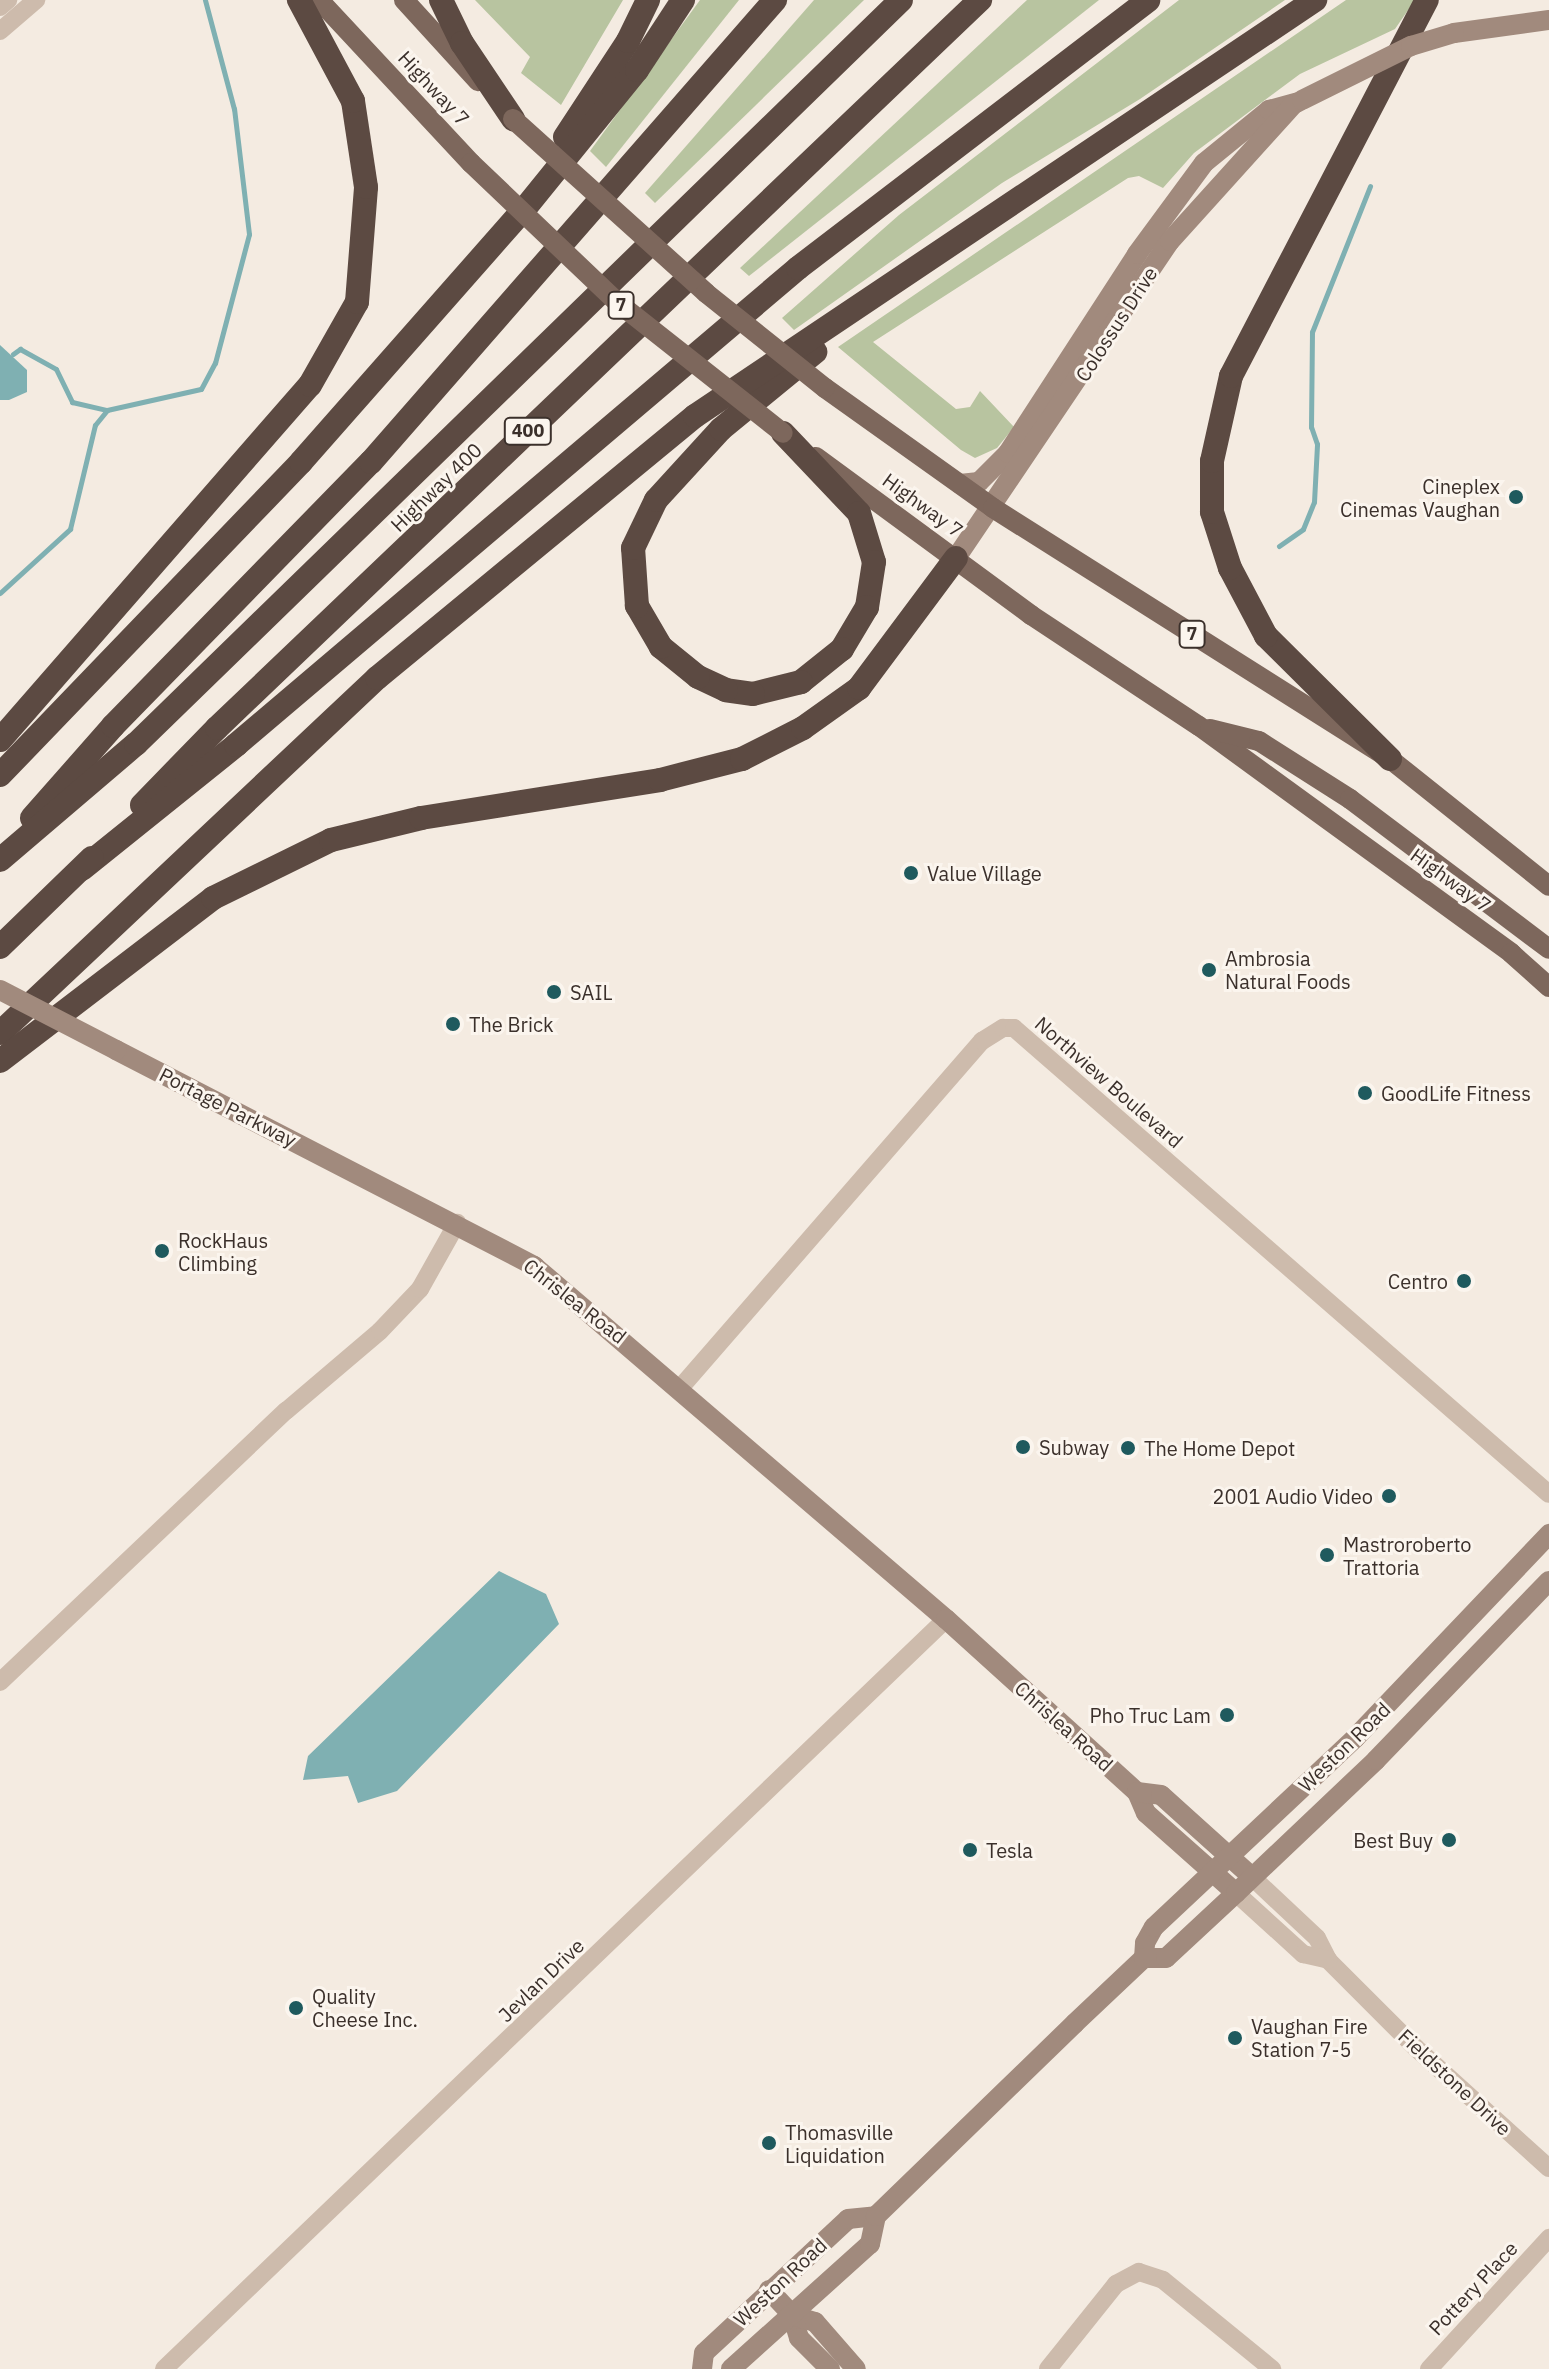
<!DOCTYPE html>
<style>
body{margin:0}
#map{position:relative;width:1549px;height:2369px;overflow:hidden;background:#f4ebe1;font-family:"IBM Plex Sans",sans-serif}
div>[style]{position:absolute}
.green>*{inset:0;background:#b8c4a0}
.water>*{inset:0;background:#7fb0b2}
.stream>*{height:5px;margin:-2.5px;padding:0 2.5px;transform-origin:2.5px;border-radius:2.5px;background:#7fb0b2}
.street>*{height:18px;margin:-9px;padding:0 9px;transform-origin:9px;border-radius:9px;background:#cdbbac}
.secondary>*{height:20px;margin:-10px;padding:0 10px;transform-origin:10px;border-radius:10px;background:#a18a7d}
.primary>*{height:20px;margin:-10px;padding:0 10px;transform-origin:10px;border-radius:10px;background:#7d675c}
.highway>*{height:24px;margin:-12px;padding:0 12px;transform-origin:12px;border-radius:12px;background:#5c4a42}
.secondary-bridge>*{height:20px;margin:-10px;padding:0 10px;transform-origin:10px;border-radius:10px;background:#a18a7d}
.primary-bridge>*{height:20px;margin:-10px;padding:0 10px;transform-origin:10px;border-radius:10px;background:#7d675c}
.dots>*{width:22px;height:22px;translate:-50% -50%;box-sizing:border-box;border:4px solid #fbf5ee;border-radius:50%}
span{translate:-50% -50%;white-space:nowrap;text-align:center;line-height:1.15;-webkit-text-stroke:6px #fbf5ee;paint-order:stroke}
.shield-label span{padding:2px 6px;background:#fbf5ee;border:2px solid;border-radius:6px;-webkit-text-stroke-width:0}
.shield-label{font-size:18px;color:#3b302b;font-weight:700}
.street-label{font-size:20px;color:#3b302b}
.poi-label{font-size:20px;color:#3b302b}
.right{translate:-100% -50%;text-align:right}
.left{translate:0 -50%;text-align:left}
</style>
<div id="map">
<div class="green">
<i style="clip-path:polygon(475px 0,623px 0,561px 105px,521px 73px,530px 57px)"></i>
<i style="clip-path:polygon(700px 0,739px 0,606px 167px,590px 151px)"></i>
<i style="clip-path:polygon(814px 0,864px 0,655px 203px,645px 193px)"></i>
<i style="clip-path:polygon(1027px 0,1099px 0,749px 276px,740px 268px)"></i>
<i style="clip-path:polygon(1179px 0,1285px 0,1140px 99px,1002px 183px,794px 330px,782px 318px,899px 215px)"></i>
<i style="clip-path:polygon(1346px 0,1415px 0,1395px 29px,1300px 74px,1194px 153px,1163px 188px,1139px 176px,1128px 178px,873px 342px,956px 409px,970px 407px,980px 391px,1014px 427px,997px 448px,975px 458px,961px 450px,838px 347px)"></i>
</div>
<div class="water">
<i style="clip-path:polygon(0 345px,27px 370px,27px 392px,9px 400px,0 400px)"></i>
<i style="clip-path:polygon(499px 1571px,546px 1594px,559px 1624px,397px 1791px,358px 1803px,348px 1776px,303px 1780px,308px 1756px)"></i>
</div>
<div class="stream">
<i style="left:13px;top:354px;width:9px;rotate:-36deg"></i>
<i style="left:20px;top:349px;width:41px;rotate:29.1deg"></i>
<i style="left:56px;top:369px;width:37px;rotate:64deg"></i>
<i style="left:72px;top:402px;width:36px;rotate:13deg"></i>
<i style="left:107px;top:410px;width:96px;rotate:-12.6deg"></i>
<i style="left:201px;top:389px;width:30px;rotate:-62deg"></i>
<i style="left:215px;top:363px;width:133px;rotate:-75.2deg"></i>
<i style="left:249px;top:234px;width:126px;rotate:-96.8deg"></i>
<i style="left:234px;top:109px;width:113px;rotate:-104.9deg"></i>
<i style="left:1279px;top:546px;width:29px;rotate:-35deg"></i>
<i style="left:1303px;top:529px;width:29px;rotate:-68deg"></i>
<i style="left:1314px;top:502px;width:58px;rotate:-87deg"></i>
<i style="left:1317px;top:444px;width:18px;rotate:-109deg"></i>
<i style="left:1311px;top:427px;width:95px;rotate:-89.4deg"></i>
<i style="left:1312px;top:332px;width:157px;rotate:-68.3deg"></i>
<i style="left:0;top:593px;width:95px;rotate:-42.4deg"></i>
<i style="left:70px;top:529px;width:107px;rotate:-76.5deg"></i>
<i style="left:95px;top:425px;width:19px;rotate:-51deg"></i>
</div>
<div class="street">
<i style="left:0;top:7px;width:11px;rotate:-41deg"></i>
<i style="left:0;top:31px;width:48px;rotate:-40.7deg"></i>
<i style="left:681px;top:1387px;width:459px;rotate:-49deg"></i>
<i style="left:982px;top:1041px;width:25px;rotate:-32deg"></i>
<i style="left:1003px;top:1028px;width:11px"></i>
<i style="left:1014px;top:1028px;width:709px;rotate:41.06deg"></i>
<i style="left:0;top:1682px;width:394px;rotate:-43.5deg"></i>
<i style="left:286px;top:1411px;width:123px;rotate:-40.4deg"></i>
<i style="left:380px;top:1331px;width:58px;rotate:-46.4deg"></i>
<i style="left:420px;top:1289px;width:76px;rotate:-60.7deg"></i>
<i style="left:1252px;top:1877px;width:89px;rotate:43.2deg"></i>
<i style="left:1317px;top:1938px;width:25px;rotate:63deg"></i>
<i style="left:1328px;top:1960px;width:124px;rotate:45deg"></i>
<i style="left:1416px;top:2048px;width:179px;rotate:42.1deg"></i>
<i style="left:1236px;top:1893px;width:91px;rotate:42.3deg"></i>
<i style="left:1303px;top:1954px;width:26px;rotate:13deg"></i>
<i style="left:164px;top:2369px;width:1084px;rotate:-43.8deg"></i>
<i style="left:1048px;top:2369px;width:109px;rotate:-51.3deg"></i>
<i style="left:1116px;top:2284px;width:26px;rotate:-28deg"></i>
<i style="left:1139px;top:2272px;width:25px;rotate:18deg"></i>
<i style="left:1163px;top:2280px;width:141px;rotate:39.2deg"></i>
<i style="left:1429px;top:2369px;width:178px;rotate:-47.5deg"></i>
</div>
<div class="secondary">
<i style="left:1454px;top:33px;width:96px;rotate:-7.8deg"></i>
<i style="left:960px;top:484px;width:19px;rotate:-6deg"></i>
<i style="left:979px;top:482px;width:41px;rotate:-45deg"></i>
<i style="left:1008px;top:453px;width:237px;rotate:-57deg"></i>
<i style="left:1137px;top:254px;width:113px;rotate:-53.6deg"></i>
<i style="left:1204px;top:163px;width:84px;rotate:-39.2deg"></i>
<i style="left:1269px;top:110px;width:30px;rotate:-15deg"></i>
<i style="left:956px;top:558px;width:382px;rotate:-56deg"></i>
<i style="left:1170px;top:241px;width:185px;rotate:-47.9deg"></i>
<i style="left:116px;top:1050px;width:471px;rotate:27.3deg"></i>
<i style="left:534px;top:1266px;width:543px;rotate:40.59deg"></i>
<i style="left:946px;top:1619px;width:258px;rotate:42.2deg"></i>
<i style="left:1137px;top:1792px;width:23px;rotate:67deg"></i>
<i style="left:1146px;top:1813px;width:120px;rotate:41.6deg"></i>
<i style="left:1137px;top:1792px;width:24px;rotate:7deg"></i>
<i style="left:1161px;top:1795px;width:122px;rotate:42deg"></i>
<i style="left:1144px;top:1958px;width:15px;rotate:-86deg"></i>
<i style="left:1145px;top:1943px;width:18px;rotate:-61deg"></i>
<i style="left:1154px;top:1927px;width:276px;rotate:-43.2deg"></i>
<i style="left:1355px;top:1738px;width:282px;rotate:-46.4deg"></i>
<i style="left:769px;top:2290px;width:34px;rotate:47deg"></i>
<i style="left:792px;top:2315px;width:24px;rotate:73deg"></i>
<i style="left:799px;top:2338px;width:44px;rotate:45deg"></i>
<i style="left:792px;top:2315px;width:24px;rotate:17deg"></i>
<i style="left:815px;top:2322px;width:62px;rotate:48.9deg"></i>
<i style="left:702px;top:2369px;width:16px;rotate:-83deg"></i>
<i style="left:704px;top:2353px;width:197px;rotate:-42.9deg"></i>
<i style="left:848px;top:2219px;width:28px;rotate:-6deg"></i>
<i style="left:731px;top:2369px;width:187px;rotate:-42deg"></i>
<i style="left:870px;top:2244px;width:29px;rotate:-78deg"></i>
<i style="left:876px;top:2216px;width:277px;rotate:-44.1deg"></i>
<i style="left:1075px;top:2023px;width:95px;rotate:-43.3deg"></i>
<i style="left:1144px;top:1958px;width:22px"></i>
<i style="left:1166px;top:1958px;width:96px;rotate:-42.9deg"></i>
<i style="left:1236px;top:1893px;width:193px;rotate:-43.5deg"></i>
<i style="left:1376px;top:1760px;width:249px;rotate:-46deg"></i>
</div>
<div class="primary">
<i style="left:319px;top:0;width:223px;rotate:47deg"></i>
<i style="left:404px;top:0;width:110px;rotate:47.6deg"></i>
<i style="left:825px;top:388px;width:206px;rotate:35.5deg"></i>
<i style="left:993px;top:508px;width:470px;rotate:32.3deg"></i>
<i style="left:1390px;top:759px;width:203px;rotate:38.6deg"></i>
<i style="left:816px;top:457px;width:267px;rotate:36.3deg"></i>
<i style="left:1031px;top:615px;width:201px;rotate:33.5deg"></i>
<i style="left:1199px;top:726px;width:386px;rotate:36deg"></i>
<i style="left:1511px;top:953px;width:51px;rotate:41.8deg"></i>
<i style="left:1210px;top:729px;width:50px;rotate:13.8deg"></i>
<i style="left:1259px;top:741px;width:108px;rotate:32.5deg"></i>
<i style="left:1350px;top:799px;width:249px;rotate:37deg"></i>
</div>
<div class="highway">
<i style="left:441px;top:0;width:48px;rotate:64deg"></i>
<i style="left:462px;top:43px;width:92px;rotate:56.1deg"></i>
<i style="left:565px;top:137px;width:115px;rotate:-56.7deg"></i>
<i style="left:628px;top:41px;width:46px;rotate:-64deg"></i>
<i style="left:783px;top:433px;width:110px;rotate:46.5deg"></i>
<i style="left:859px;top:513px;width:51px;rotate:73deg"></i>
<i style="left:874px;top:562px;width:46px;rotate:98.8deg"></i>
<i style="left:867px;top:607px;width:49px;rotate:120.8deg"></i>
<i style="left:842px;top:649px;width:53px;rotate:141.2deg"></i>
<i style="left:801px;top:682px;width:49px;rotate:166deg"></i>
<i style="left:753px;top:694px;width:27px;rotate:-172deg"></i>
<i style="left:726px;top:690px;width:31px;rotate:-155deg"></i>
<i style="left:698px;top:677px;width:48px;rotate:-141deg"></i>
<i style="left:661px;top:647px;width:48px;rotate:-120.3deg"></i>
<i style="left:637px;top:606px;width:58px;rotate:-93.9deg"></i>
<i style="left:633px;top:548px;width:53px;rotate:-64.4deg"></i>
<i style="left:656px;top:500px;width:96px;rotate:-47.5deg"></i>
<i style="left:721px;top:429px;width:122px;rotate:-39.3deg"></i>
<i style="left:0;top:740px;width:471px;rotate:-48.9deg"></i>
<i style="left:310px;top:385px;width:95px;rotate:-60.5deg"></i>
<i style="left:357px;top:302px;width:115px;rotate:-85.5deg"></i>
<i style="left:366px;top:187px;width:87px;rotate:-98.6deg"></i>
<i style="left:353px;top:101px;width:115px;rotate:-118.1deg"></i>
<i style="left:1390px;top:759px;width:175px;rotate:-135.2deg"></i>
<i style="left:1266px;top:636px;width:77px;rotate:-117.9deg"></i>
<i style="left:1230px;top:568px;width:59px;rotate:-107.8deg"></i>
<i style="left:1212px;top:512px;width:51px;rotate:-90deg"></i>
<i style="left:1212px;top:461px;width:87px;rotate:-77.4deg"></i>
<i style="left:1231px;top:376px;width:424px;rotate:-62.5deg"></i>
<i style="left:0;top:775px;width:434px;rotate:-46.1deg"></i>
<i style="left:301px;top:462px;width:340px;rotate:-48.6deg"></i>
<i style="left:526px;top:207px;width:176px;rotate:-51deg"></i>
<i style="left:637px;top:70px;width:84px;rotate:-56.7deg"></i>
<i style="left:142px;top:805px;width:107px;rotate:-45.8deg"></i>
<i style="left:217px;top:728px;width:1055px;rotate:-43.66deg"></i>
<i style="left:32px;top:818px;width:123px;rotate:-48.6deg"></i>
<i style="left:113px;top:726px;width:369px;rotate:-45.7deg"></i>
<i style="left:371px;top:462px;width:614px;rotate:-48.83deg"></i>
<i style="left:0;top:860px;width:179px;rotate:-40.5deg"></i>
<i style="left:136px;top:744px;width:1067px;rotate:-44.2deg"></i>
<i style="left:82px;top:869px;width:198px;rotate:-38.8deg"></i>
<i style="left:236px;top:745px;width:737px;rotate:-40.32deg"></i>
<i style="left:798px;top:268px;width:441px;rotate:-37.4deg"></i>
<i style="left:0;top:947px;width:128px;rotate:-44.1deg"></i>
<i style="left:0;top:1033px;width:518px;rotate:-43.28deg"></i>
<i style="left:377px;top:678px;width:412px;rotate:-39.5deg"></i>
<i style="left:695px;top:416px;width:747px;rotate:-33.86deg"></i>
<i style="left:0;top:1061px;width:268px;rotate:-37.4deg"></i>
<i style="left:213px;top:898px;width:131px;rotate:-26.2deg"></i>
<i style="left:331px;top:840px;width:93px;rotate:-13.7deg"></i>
<i style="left:421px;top:818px;width:242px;rotate:-9deg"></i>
<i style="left:660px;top:780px;width:85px;rotate:-14.4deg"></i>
<i style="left:742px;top:759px;width:68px;rotate:-26.9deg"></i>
<i style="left:803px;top:728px;width:69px;rotate:-35.5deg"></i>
<i style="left:859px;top:688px;width:162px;rotate:-53.3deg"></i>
</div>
<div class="secondary-bridge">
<i style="left:1302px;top:100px;width:122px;rotate:-26.4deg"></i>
<i style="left:1411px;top:46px;width:45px;rotate:-16.8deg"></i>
<i style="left:0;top:990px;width:131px;rotate:27.3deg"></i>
</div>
<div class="primary-bridge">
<i style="left:513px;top:119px;width:260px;rotate:42deg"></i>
<i style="left:706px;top:293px;width:152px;rotate:38.6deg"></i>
<i style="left:471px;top:163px;width:202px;rotate:43.6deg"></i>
<i style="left:617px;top:302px;width:211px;rotate:38.3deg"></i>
</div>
<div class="dots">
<i style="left:1516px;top:497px;background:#1f5a5e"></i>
<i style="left:911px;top:873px;background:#1f5a5e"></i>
<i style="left:1209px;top:970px;background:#1f5a5e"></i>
<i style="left:554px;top:992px;background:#1f5a5e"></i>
<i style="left:453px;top:1024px;background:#1f5a5e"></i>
<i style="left:1365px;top:1093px;background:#1f5a5e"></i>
<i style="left:162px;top:1251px;background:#1f5a5e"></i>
<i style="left:1464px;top:1281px;background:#1f5a5e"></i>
<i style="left:1023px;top:1447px;background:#1f5a5e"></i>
<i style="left:1128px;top:1448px;background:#1f5a5e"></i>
<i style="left:1389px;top:1496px;background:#1f5a5e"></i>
<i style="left:1327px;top:1555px;background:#1f5a5e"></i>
<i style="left:1227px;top:1715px;background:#1f5a5e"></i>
<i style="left:1449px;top:1840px;background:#1f5a5e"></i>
<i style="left:970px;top:1850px;background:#1f5a5e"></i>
<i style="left:296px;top:2008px;background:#1f5a5e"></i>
<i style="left:1235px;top:2038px;background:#1f5a5e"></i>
<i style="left:769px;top:2143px;background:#1f5a5e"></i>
</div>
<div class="shield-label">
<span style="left:621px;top:305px">7</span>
<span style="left:528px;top:431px">400</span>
<span style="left:1192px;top:634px">7</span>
</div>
<div class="street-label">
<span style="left:434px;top:88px;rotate:47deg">Highway 7</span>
<span style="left:1116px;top:324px;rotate:-57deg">Colossus Drive</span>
<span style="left:436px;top:487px;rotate:-44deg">Highway 400</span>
<span style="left:923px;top:505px;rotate:36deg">Highway 7</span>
<span style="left:1451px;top:880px;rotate:36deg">Highway 7</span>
<span style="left:1109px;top:1082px;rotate:41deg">Northview Boulevard</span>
<span style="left:228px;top:1107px;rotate:27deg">Portage Parkway</span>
<span style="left:575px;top:1301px;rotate:38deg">Chrislea Road</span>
<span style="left:1064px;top:1726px;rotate:42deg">Chrislea Road</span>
<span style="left:1344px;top:1747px;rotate:-44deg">Weston Road</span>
<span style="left:541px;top:1980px;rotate:-44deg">Jevlan Drive</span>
<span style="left:1455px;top:2082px;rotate:43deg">Fieldstone Drive</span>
<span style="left:780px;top:2282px;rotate:-43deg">Weston Road</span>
<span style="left:1473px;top:2288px;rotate:-47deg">Pottery Place</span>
</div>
<div class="poi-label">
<span class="right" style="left:1500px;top:498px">Cineplex<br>Cinemas Vaughan</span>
<span class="left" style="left:927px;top:873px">Value Village</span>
<span class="left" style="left:1225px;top:970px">Ambrosia<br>Natural Foods</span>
<span class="left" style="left:570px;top:992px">SAIL</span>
<span class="left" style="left:469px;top:1024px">The Brick</span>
<span class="left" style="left:1381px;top:1093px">GoodLife Fitness</span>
<span class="left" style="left:178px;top:1252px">RockHaus<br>Climbing</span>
<span class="right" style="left:1448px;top:1281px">Centro</span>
<span class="left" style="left:1039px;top:1447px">Subway</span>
<span class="left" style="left:1144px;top:1448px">The Home Depot</span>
<span class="right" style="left:1373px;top:1496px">2001 Audio Video</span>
<span class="left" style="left:1343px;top:1556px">Mastroroberto<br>Trattoria</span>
<span class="right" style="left:1211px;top:1715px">Pho Truc Lam</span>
<span class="right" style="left:1433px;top:1840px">Best Buy</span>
<span class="left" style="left:986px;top:1850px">Tesla</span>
<span class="left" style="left:312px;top:2008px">Quality<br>Cheese Inc.</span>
<span class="left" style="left:1251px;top:2038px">Vaughan Fire<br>Station 7-5</span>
<span class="left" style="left:785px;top:2144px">Thomasville<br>Liquidation</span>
</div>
</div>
